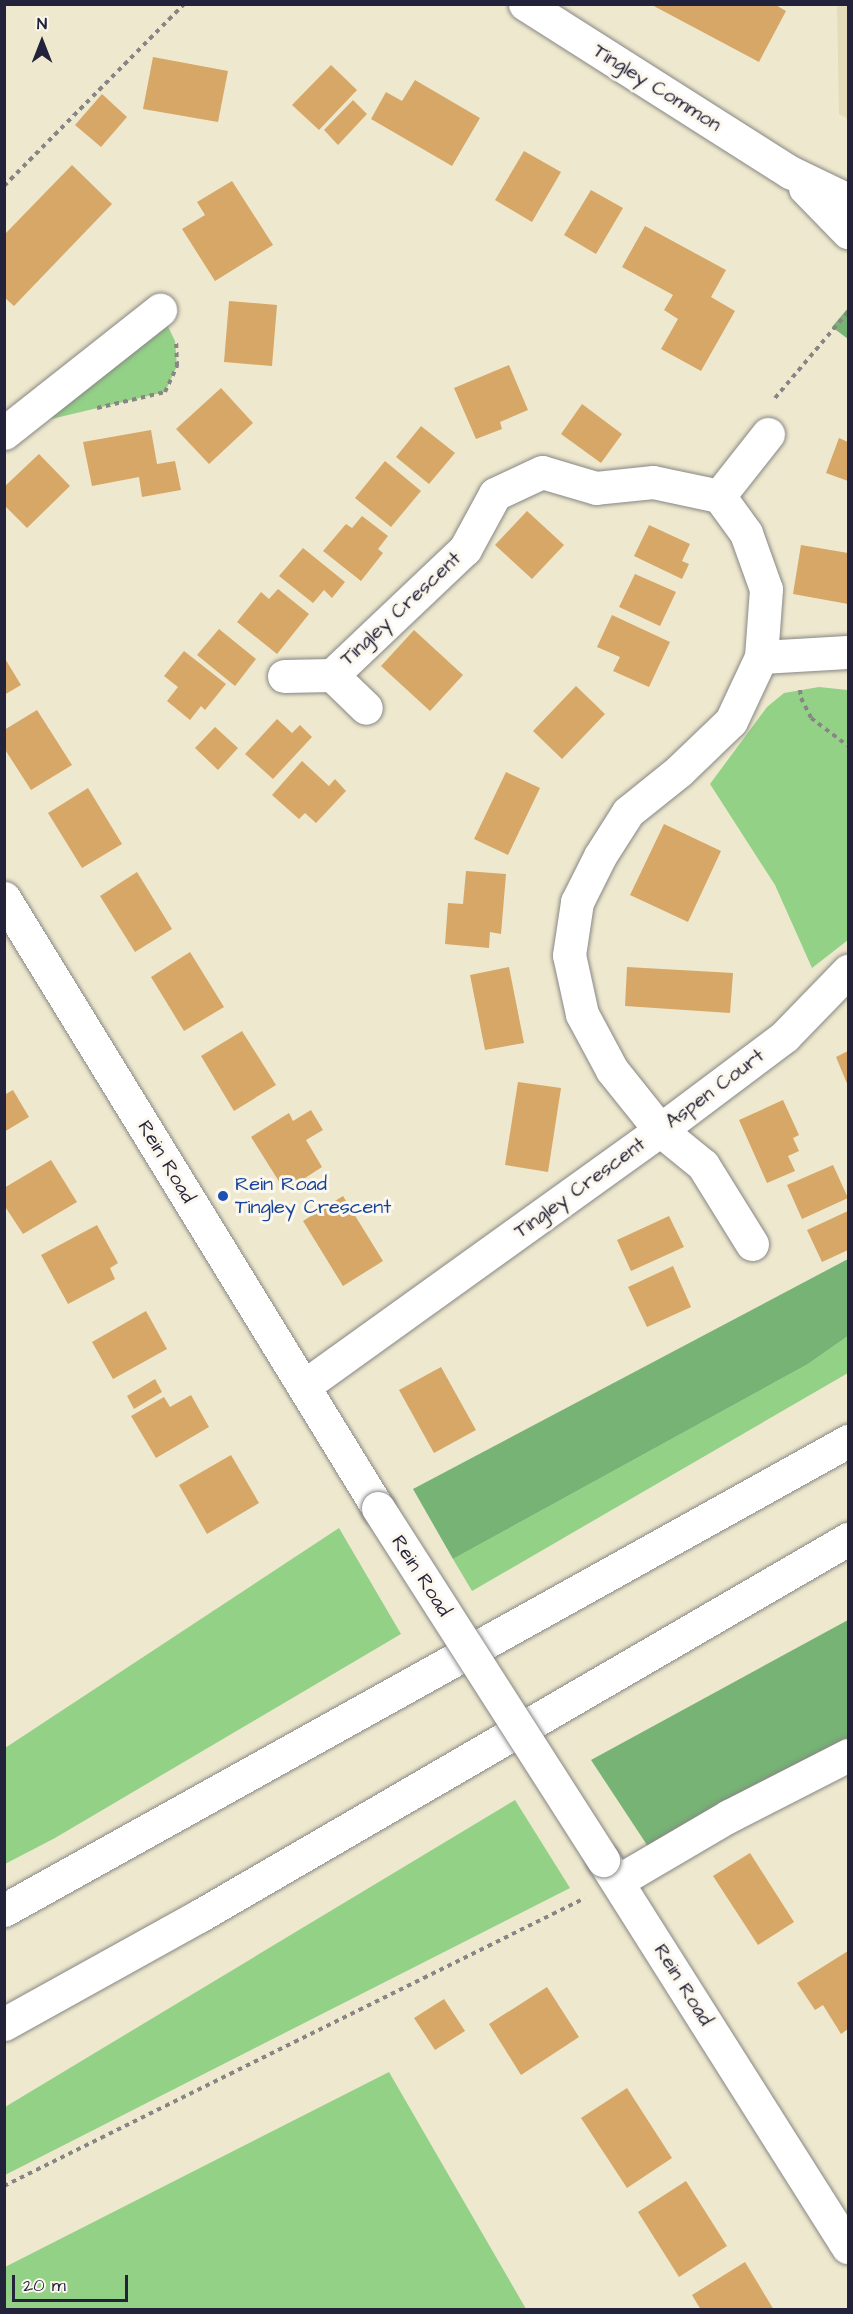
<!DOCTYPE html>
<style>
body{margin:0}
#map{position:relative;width:853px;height:2314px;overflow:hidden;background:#eee9ce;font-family:"Architects Daughter",sans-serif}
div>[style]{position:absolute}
.built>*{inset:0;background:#e4dbba}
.green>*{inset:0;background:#93d187}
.forest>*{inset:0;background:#76b374}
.building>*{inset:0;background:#d6a767}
.path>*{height:4px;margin-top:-2px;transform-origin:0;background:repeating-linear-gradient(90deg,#888684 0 4.5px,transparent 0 9px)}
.roads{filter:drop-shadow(0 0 2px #888684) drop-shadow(0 0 2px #888684)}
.minor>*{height:33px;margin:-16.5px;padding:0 16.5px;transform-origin:16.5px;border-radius:16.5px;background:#fff}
.major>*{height:33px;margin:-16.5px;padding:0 16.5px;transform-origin:16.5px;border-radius:16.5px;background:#fff}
.highway>*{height:33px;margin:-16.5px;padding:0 16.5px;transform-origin:16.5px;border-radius:16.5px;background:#fff}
.bridges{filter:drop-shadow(0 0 2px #888684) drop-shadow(0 0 2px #888684)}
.major-bridge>*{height:33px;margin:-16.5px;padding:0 16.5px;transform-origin:16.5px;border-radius:16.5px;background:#fff}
.dots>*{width:16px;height:16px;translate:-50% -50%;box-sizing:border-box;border:3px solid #fbf7ec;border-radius:50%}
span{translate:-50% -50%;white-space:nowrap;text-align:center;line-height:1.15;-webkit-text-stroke:6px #fbf7ec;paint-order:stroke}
.street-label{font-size:20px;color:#22223b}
.transit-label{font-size:20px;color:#164399}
.left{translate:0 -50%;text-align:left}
.frame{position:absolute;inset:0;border:6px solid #22223b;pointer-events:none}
.north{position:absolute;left:12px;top:12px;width:60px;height:60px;-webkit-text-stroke:4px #fbf7ec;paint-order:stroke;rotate:0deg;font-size:16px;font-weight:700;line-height:24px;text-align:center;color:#22223b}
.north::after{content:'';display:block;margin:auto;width:21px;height:27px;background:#22223b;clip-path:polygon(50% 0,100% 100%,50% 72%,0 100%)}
.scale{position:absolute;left:12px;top:2275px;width:116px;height:27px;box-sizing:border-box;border:3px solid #22223b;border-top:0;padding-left:8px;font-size:18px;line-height:21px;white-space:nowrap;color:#22223b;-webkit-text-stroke:4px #fbf7ec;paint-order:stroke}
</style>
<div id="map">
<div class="built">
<i style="clip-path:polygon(837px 5px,848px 5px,848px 119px,839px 114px)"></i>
</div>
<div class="green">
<i style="clip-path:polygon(160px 310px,175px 341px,177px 366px,165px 392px,9px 429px)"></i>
<i style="clip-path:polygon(819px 687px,848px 690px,848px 940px,812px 968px,775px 885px,710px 784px,767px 707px,784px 693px)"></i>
<i style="clip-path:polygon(848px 1336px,848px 1373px,472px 1591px,453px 1559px,808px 1364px)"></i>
<i style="clip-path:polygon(339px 1528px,401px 1634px,55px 1838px,5px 1864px,5px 1748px)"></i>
<i style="clip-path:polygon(515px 1800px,570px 1888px,5px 2175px,5px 2107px)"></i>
<i style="clip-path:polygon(389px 2072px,526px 2309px,5px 2309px,5px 2267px)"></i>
</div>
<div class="forest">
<i style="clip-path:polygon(848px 308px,848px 339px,832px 327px)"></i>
<i style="clip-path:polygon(848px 1259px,848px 1336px,808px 1364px,453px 1559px,413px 1489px)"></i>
<i style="clip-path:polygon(848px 1620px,848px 1746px,649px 1848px,591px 1760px)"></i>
</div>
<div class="building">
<i style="clip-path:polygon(650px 4px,774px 4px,786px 11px,759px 62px)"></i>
<i style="clip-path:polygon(153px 57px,228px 71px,218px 122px,143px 109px)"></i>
<i style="clip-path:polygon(331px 65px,357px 90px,319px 130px,292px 105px)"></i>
<i style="clip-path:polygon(415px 80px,480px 118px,452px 166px,371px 119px,386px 92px,402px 101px)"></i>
<i style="clip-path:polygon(102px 94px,127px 117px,101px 147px,75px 125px)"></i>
<i style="clip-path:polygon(353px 100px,367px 114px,338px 145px,324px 130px)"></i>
<i style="clip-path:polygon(524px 151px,561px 172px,532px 222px,495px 200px)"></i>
<i style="clip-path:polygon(72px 165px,112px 204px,14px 306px,4px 297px,4px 235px)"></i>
<i style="clip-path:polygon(232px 181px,273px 245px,215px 281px,182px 229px,205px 215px,197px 202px)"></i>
<i style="clip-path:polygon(591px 190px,623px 208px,596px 254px,564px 235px)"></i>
<i style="clip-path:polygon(645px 226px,726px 270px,711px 297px,735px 311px,701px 371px,661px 349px,678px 319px,664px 310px,673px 295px,622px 267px)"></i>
<i style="clip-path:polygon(229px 301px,277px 305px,272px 366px,224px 362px)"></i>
<i style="clip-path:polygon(509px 365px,528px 410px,500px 422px,502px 429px,476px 439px,454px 388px)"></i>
<i style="clip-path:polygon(221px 388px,253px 423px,209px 464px,176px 429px)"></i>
<i style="clip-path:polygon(582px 404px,622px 434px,601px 463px,561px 434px)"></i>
<i style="clip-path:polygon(421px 426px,455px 453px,429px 484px,396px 457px)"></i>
<i style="clip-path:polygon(151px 430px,157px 464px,175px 461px,181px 490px,142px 497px,139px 477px,92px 486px,83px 442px)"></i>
<i style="clip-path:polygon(839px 438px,848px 442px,848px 481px,826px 473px)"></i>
<i style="clip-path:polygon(39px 454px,70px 486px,27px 528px,4px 505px,4px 487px)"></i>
<i style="clip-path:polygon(385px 461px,421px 491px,391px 527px,355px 498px)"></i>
<i style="clip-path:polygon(527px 511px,564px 545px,532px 579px,495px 545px)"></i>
<i style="clip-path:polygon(362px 516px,388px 536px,378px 549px,383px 553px,361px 581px,323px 551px,346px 524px,352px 528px)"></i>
<i style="clip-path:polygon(649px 525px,690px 544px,682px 561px,689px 564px,682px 579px,634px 556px)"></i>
<i style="clip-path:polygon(801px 545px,848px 553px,848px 604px,793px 594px)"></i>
<i style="clip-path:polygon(303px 548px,345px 582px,332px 598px,324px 590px,313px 603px,279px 576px)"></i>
<i style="clip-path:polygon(635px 574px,676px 592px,660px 626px,619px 607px)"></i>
<i style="clip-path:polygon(278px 589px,309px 614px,277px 654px,237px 622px,261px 592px,269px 599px)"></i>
<i style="clip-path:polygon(612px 615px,670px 642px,649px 687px,613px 671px,620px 657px,597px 647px)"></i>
<i style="clip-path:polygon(219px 629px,256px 659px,235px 686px,197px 655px)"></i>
<i style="clip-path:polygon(414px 630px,463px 675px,430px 711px,381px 666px)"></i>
<i style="clip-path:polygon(184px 651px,226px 684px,205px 710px,201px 706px,190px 720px,167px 701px,178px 687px,164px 676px)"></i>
<i style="clip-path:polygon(4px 657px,21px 685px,4px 695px)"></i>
<i style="clip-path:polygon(576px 686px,605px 714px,562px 759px,533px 731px)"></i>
<i style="clip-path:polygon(37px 710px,72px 765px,31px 790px,4px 748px,4px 730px)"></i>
<i style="clip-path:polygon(277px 719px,292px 733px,300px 725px,312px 737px,273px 779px,245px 754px)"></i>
<i style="clip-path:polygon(215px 727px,238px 748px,218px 770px,195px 748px)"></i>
<i style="clip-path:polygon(302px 761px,329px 786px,335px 779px,346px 791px,316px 823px,305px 813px,299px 819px,272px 795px)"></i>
<i style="clip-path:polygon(506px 772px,540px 788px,508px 855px,474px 839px)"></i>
<i style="clip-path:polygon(88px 788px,122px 844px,82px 868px,48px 813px)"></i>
<i style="clip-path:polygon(664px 824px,721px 851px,688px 922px,630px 895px)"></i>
<i style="clip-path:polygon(466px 871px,506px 874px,501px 934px,490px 932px,489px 948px,445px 944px,448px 903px,463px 904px)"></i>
<i style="clip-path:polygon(137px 872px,172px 929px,135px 952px,100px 896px)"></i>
<i style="clip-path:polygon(190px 952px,224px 1007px,184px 1031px,151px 977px)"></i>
<i style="clip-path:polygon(509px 967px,524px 1043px,485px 1050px,470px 975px)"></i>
<i style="clip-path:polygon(627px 967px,733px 973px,730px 1013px,625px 1006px)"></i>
<i style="clip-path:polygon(242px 1031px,276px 1085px,234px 1111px,201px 1056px)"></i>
<i style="clip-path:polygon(848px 1051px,848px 1086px,836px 1057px)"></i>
<i style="clip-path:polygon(518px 1082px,561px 1088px,548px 1172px,505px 1165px)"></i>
<i style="clip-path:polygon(13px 1090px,29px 1117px,4px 1132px,4px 1095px)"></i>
<i style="clip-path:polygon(783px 1100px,799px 1135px,793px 1138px,799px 1151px,788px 1156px,795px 1171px,767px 1183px,739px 1120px)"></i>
<i style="clip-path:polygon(311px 1110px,323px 1130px,306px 1140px,322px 1167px,285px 1191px,251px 1137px,289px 1113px,293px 1121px)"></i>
<i style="clip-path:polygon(51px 1160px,77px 1202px,23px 1234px,4px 1205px,4px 1188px)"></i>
<i style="clip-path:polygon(833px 1165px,848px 1198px,802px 1219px,787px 1185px)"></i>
<i style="clip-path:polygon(343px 1196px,383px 1261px,343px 1286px,303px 1221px)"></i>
<i style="clip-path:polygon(848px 1211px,848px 1250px,822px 1262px,807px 1230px)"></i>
<i style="clip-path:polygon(669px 1216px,684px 1247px,631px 1271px,617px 1240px)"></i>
<i style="clip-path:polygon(97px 1225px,118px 1263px,110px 1268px,115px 1279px,68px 1304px,41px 1255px)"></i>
<i style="clip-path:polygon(673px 1266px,691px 1307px,647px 1327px,628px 1287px)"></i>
<i style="clip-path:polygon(146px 1311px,167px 1349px,113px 1379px,92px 1342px)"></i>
<i style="clip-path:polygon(441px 1367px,476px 1430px,434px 1453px,399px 1390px)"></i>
<i style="clip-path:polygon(155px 1379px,162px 1392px,134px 1409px,127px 1396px)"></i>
<i style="clip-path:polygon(191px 1395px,209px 1427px,156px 1458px,131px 1416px,164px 1397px,170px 1407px)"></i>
<i style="clip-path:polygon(231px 1455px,259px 1503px,207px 1534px,179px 1485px)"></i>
<i style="clip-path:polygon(750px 1853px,794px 1922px,758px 1945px,713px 1876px)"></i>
<i style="clip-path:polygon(848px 1951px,848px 2029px,841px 2034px,823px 2005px,815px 2010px,797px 1983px)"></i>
<i style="clip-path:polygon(547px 1987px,579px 2037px,521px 2075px,489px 2024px)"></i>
<i style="clip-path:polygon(444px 1999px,465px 2031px,435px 2050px,414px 2018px)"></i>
<i style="clip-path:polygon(627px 2088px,672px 2158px,627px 2188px,581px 2118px)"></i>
<i style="clip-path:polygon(686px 2181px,727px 2246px,679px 2277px,638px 2212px)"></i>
<i style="clip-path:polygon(745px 2262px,774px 2310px,701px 2310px,692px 2295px)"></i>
</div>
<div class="path">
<i style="left:4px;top:186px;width:256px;rotate:-45.3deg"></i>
<i style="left:775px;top:398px;width:113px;rotate:-49.7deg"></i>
<i style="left:97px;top:408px;width:70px;rotate:-13.2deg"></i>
<i style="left:165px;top:392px;width:29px;rotate:-65deg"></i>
<i style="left:177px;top:366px;width:23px;rotate:-92deg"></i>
<i style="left:800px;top:690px;width:8px;rotate:83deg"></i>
<i style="left:801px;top:698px;width:22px;rotate:63deg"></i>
<i style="left:811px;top:718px;width:46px;rotate:37.1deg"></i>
<i style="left:4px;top:2186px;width:648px;rotate:-26.37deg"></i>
</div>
<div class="roads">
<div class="minor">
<i style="left:4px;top:433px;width:199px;rotate:-38.3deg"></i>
<i style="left:719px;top:496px;width:79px;rotate:-51.7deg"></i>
<i style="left:761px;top:657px;width:87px;rotate:-3.3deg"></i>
<i style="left:284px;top:676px;width:48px;rotate:-1.2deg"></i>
<i style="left:332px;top:675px;width:47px;rotate:44.1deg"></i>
<i style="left:752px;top:1244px;width:93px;rotate:-121.8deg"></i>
<i style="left:703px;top:1165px;width:55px;rotate:-140.9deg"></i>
<i style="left:660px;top:1130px;width:156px;rotate:-36.9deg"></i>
<i style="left:785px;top:1036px;width:91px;rotate:-45.9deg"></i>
<i style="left:304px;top:1386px;width:438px;rotate:-35.7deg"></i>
<i style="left:660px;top:1130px;width:77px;rotate:-128.7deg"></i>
<i style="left:612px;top:1070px;width:64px;rotate:-118.2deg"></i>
<i style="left:582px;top:1014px;width:60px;rotate:-102.4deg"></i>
<i style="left:569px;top:955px;width:54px;rotate:-81.4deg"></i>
<i style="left:577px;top:902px;width:51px;rotate:-63.4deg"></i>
<i style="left:600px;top:856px;width:52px;rotate:-57.5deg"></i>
<i style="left:628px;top:812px;width:65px;rotate:-38.8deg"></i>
<i style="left:679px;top:771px;width:72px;rotate:-43.9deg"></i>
<i style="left:731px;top:721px;width:71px;rotate:-64.9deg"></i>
<i style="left:761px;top:657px;width:68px;rotate:-85.8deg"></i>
<i style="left:766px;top:589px;width:59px;rotate:-109.7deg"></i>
<i style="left:746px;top:533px;width:46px;rotate:-126.1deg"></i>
<i style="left:719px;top:496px;width:67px;rotate:-168deg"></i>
<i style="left:653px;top:482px;width:57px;rotate:174deg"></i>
<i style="left:596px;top:488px;width:56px;rotate:-163.5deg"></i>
<i style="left:542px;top:472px;width:52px;rotate:154.9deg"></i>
<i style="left:495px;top:494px;width:63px;rotate:118.6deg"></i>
<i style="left:465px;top:549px;width:183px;rotate:136.5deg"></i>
<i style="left:618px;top:1881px;width:129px;rotate:-30.4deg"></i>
<i style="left:729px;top:1816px;width:134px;rotate:-27.1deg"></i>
</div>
<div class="major">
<i style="left:525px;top:4px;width:314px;rotate:32.4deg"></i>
<i style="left:790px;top:172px;width:64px;rotate:25.8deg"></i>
<i style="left:805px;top:188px;width:62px;rotate:45.7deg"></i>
<i style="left:4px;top:898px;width:716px;rotate:58.49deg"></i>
<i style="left:603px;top:1860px;width:458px;rotate:57.7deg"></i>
</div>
<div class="highway">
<i style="left:4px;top:1910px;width:966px;rotate:-29.06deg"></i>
<i style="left:4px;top:2024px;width:223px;rotate:-29deg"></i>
<i style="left:199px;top:1916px;width:751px;rotate:-30.15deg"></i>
</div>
</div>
<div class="bridges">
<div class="major-bridge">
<i style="left:378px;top:1508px;width:418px;rotate:57.4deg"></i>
</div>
</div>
<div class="dots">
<i style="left:223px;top:1196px;background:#1a4fb4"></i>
</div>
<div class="street-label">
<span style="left:657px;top:88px;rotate:32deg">Tingley Common</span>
<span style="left:401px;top:609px;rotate:-43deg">Tingley Crescent</span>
<span style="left:715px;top:1089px;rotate:-37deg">Aspen Court</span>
<span style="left:166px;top:1162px;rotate:59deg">Rein Road</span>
<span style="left:580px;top:1188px;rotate:-36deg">Tingley Crescent</span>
<span style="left:421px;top:1576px;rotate:57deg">Rein Road</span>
<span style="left:683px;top:1985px;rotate:58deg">Rein Road</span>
</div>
<div class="transit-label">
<span class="left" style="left:235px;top:1196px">Rein Road<br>Tingley Crescent</span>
</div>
<div class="frame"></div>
<div class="north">N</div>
<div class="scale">20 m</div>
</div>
